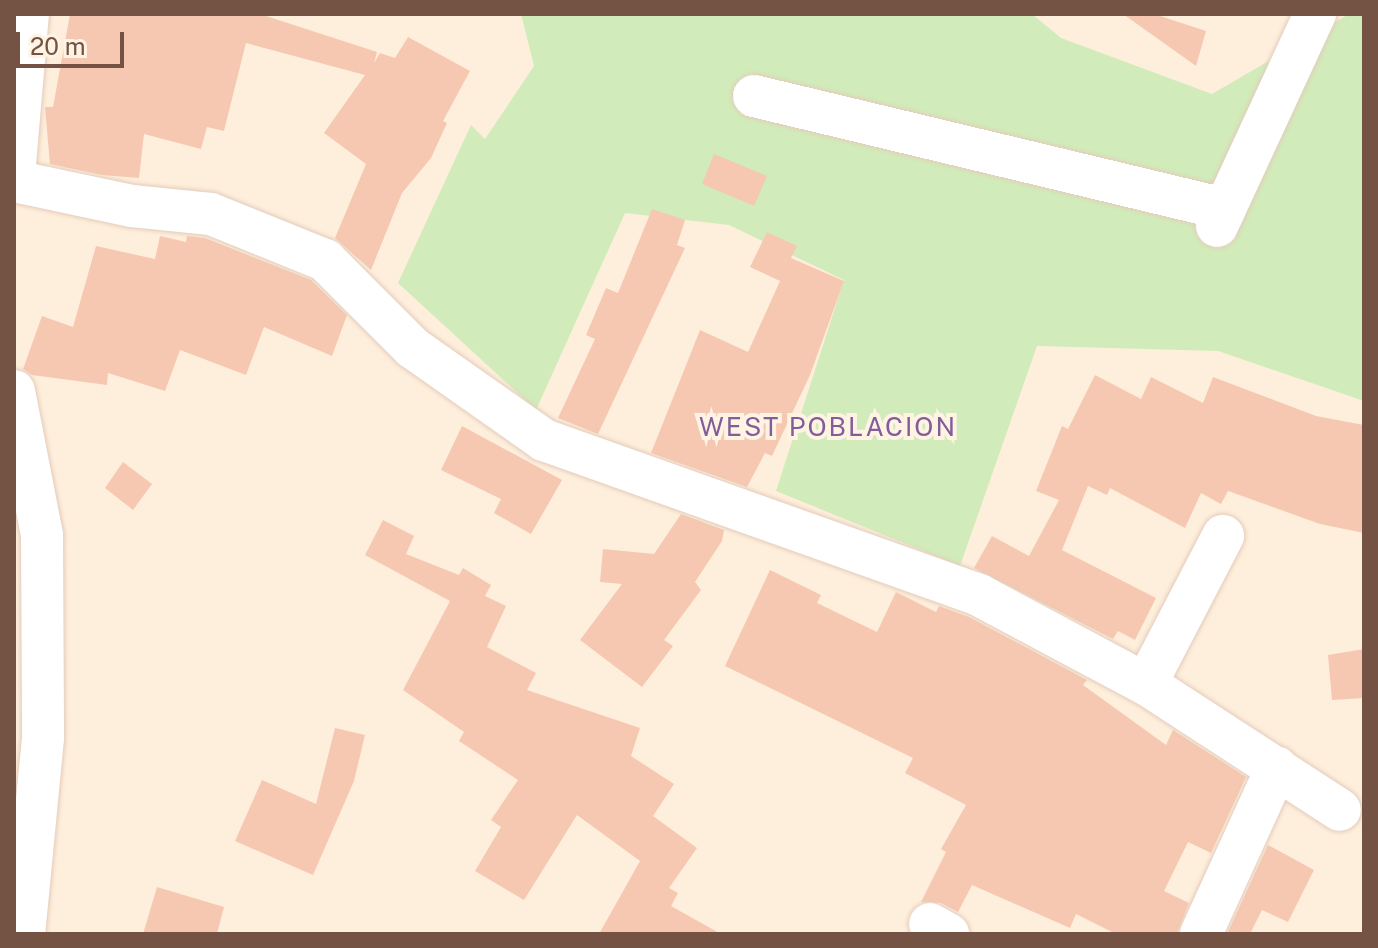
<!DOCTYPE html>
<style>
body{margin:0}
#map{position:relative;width:1378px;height:948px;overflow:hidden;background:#feefdc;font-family:"Public Sans",sans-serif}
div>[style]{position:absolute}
.green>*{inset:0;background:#d1ecba}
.building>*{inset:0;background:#f6c8b1}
.roads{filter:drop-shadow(0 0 2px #e4cbbb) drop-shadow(0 0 2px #e4cbbb)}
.minor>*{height:42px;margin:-21px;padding:0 21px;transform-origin:21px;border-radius:21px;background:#fff}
span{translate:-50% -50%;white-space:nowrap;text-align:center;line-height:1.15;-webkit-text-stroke:8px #fff3e4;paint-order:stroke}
.quarter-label{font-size:26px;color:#815e99;letter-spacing:2px}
.frame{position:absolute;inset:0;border:16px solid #745244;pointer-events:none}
.scale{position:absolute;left:16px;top:32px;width:108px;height:36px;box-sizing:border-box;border:4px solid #745244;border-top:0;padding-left:10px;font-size:24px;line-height:28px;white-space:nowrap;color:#745244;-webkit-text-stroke:6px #fff3e4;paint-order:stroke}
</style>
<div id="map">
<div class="green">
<i style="clip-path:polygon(521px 14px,1032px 14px,1061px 38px,1212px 94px,1349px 14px,1364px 14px,1364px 401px,1218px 351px,1037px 346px,960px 566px,776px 491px,844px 280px,729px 225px,625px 213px,536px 410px,398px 283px,471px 125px,485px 139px,534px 66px)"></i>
</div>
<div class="building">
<i style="clip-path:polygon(70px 14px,260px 14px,377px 52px,374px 63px,380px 53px,395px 58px,408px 37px,470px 71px,443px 121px,447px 123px,431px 158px,402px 193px,371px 270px,335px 238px,366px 164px,324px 133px,365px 75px,246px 43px,224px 131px,207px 127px,201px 149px,144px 134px,139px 178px,102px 175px,50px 164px,45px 107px,53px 107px)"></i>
<i style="clip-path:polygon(1123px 14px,1154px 14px,1206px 31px,1196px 66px)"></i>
<i style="clip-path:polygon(714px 154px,767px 176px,754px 206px,702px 184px)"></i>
<i style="clip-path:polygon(652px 209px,685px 220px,677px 245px,685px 248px,598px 434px,558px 418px,595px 339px,586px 335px,606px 288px,618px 293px)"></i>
<i style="clip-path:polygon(767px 232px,797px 246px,791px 258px,844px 281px,810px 375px,772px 456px,765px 453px,747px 487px,651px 453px,700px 330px,748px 352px,780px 281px,750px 267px)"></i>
<i style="clip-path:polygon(160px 236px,186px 242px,187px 236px,205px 238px,311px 280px,347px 315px,332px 356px,264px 327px,246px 375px,180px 350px,165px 391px,108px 373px,107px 385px,32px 375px,23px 369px,42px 316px,73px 327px,96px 246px,155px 259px)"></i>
<i style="clip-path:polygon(1095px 375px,1141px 399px,1151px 377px,1203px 403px,1213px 377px,1316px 416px,1364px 425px,1364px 533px,1320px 524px,1228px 491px,1221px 504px,1201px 493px,1185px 528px,1110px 488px,1107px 495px,1088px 486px,1062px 550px,1156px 598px,1135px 640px,1118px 631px,1113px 639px,974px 568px,992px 536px,1029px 556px,1059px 500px,1036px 491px,1062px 426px,1068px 429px)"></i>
<i style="clip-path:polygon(462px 426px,562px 480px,531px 534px,494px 513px,501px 499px,441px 470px)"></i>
<i style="clip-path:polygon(123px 462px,152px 484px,133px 510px,105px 488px)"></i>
<i style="clip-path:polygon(681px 514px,724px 530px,722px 541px,695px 582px,701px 590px,664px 640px,673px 646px,642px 687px,580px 640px,622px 584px,600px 582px,603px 549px,654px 554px)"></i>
<i style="clip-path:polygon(383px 520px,414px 536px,406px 554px,459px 575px,463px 568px,491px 585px,485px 596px,506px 606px,487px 647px,536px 673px,527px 690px,640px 728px,631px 756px,674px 784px,653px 816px,697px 848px,669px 888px,678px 893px,671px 906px,721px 934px,599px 934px,640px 861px,577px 815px,524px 900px,475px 871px,501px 827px,491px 820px,518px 780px,459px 741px,464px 732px,403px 690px,450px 601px,365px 555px)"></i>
<i style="clip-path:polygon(770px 570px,821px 595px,817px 603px,877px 632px,896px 592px,936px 612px,939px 606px,969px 617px,1087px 680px,1083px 685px,1166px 745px,1173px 730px,1246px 777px,1211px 853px,1188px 842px,1164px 891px,1189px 903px,1177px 934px,1116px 934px,1076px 914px,1070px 928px,972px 885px,958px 912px,941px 903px,921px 902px,946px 852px,941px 849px,966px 805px,905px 773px,913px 758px,725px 666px)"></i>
<i style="clip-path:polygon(1364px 649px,1364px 698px,1332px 700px,1328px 655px)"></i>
<i style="clip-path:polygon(335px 728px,365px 735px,354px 781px,313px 875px,235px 841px,262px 780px,316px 804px)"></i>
<i style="clip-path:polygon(1268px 845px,1314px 870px,1288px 922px,1262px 910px,1250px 934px,1227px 934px)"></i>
<i style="clip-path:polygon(157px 887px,224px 907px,217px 934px,143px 934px)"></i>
</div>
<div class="roads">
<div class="minor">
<i style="left:754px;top:96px;width:484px;rotate:13.5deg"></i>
<i style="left:14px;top:176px;width:163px;rotate:-85.1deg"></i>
<i style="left:14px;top:181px;width:121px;rotate:12deg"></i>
<i style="left:132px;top:206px;width:79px;rotate:5.8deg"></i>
<i style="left:211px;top:214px;width:123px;rotate:22deg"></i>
<i style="left:325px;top:260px;width:124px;rotate:45deg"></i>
<i style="left:413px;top:348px;width:160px;rotate:35.1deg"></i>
<i style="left:544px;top:440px;width:462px;rotate:19.6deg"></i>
<i style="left:979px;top:595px;width:189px;rotate:28.1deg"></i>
<i style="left:1146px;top:684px;width:231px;rotate:33deg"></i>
<i style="left:1217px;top:226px;width:234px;rotate:-65.2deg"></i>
<i style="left:14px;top:391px;width:147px;rotate:79deg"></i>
<i style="left:42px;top:535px;width:203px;rotate:89.7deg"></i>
<i style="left:43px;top:738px;width:197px;rotate:95.5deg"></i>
<i style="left:1146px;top:684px;width:167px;rotate:-62.5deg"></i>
<i style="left:930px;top:924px;width:21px;rotate:29deg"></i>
<i style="left:1201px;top:934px;width:183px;rotate:-65.5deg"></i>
</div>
</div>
<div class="quarter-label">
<span style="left:828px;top:427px">WEST POBLACION</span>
</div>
<div class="frame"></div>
<div class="scale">20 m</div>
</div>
